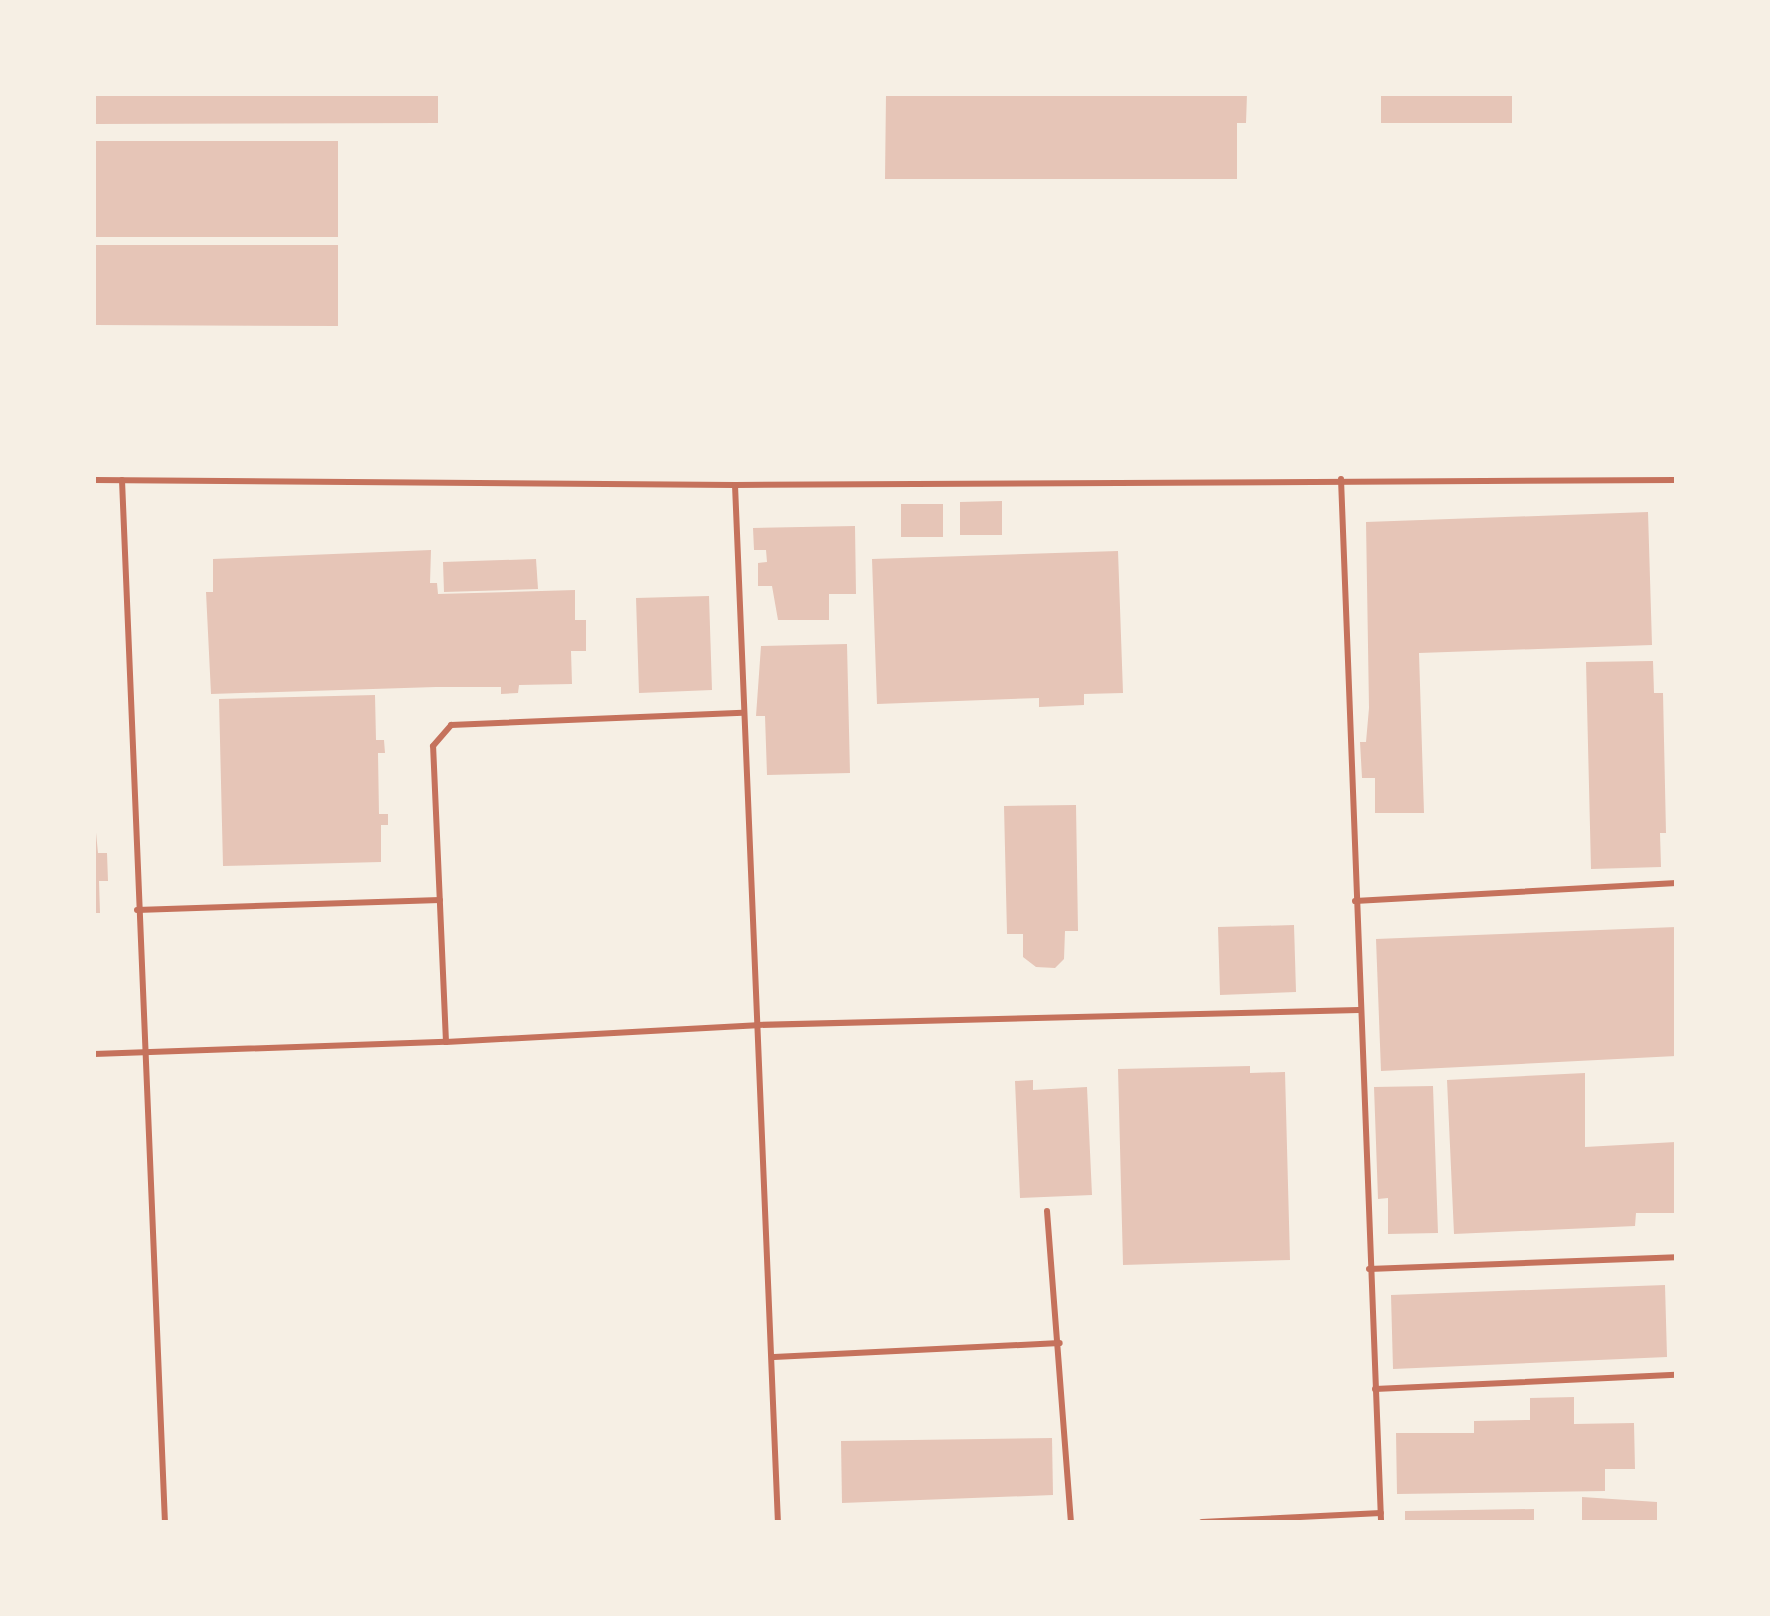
<!DOCTYPE html>
<style>
body{margin:0}
#map{position:relative;width:1770px;height:1616px;overflow:hidden;background:#f6efe4;font-family:"Noto Serif",serif}
div>[style]{position:absolute}
.building>*{inset:0;background:#e6c5b7}
.service>*{height:6px;margin:-3px;padding:0 3px;transform-origin:3px;border-radius:3px;background:#c5725c}
span{translate:-50% -50%;white-space:nowrap;text-align:center;line-height:1.15;-webkit-text-stroke:8px #f6efe4;paint-order:stroke}
.frame{position:absolute;inset:0;border:96px solid #f6efe4;pointer-events:none}
</style>
<div id="map">
<div class="building">
<i style="clip-path:polygon(94px 94px,438px 94px,438px 123px,94px 124px)"></i>
<i style="clip-path:polygon(886px 94px,1247px 94px,1246px 123px,1237px 123px,1237px 179px,885px 179px)"></i>
<i style="clip-path:polygon(1381px 94px,1512px 94px,1512px 123px,1381px 123px)"></i>
<i style="clip-path:polygon(94px 141px,338px 141px,338px 237px,94px 237px)"></i>
<i style="clip-path:polygon(94px 245px,338px 245px,338px 326px,94px 325px)"></i>
<i style="clip-path:polygon(1002px 501px,1002px 535px,960px 535px,960px 502px)"></i>
<i style="clip-path:polygon(901px 504px,943px 504px,943px 537px,901px 537px)"></i>
<i style="clip-path:polygon(1648px 512px,1652px 645px,1419px 653px,1424px 813px,1375px 813px,1375px 778px,1362px 778px,1360px 742px,1366px 742px,1369px 708px,1366px 522px)"></i>
<i style="clip-path:polygon(855px 526px,856px 594px,829px 594px,829px 620px,778px 620px,772px 586px,758px 586px,758px 563px,767px 562px,766px 550px,754px 550px,753px 528px)"></i>
<i style="clip-path:polygon(431px 550px,430px 583px,437px 583px,438px 594px,575px 590px,575px 620px,586px 620px,586px 651px,571px 651px,572px 684px,519px 685px,518px 693px,501px 694px,501px 687px,436px 687px,211px 694px,206px 592px,213px 592px,213px 559px)"></i>
<i style="clip-path:polygon(1118px 551px,1123px 693px,1084px 694px,1084px 705px,1039px 707px,1039px 698px,877px 704px,872px 559px)"></i>
<i style="clip-path:polygon(536px 559px,538px 589px,444px 592px,443px 562px)"></i>
<i style="clip-path:polygon(709px 596px,712px 690px,639px 693px,636px 598px)"></i>
<i style="clip-path:polygon(847px 644px,850px 773px,767px 775px,765px 716px,756px 716px,761px 646px)"></i>
<i style="clip-path:polygon(1653px 661px,1654px 693px,1663px 693px,1666px 833px,1660px 833px,1661px 867px,1591px 869px,1586px 662px)"></i>
<i style="clip-path:polygon(375px 695px,376px 740px,384px 740px,385px 753px,378px 753px,379px 814px,388px 814px,388px 825px,381px 825px,381px 862px,223px 866px,219px 699px)"></i>
<i style="clip-path:polygon(1076px 805px,1078px 931px,1065px 931px,1064px 959px,1055px 968px,1036px 967px,1023px 957px,1023px 934px,1007px 934px,1004px 806px)"></i>
<i style="clip-path:polygon(94px 812px,98px 853px,107px 853px,108px 881px,99px 881px,100px 913px,94px 913px)"></i>
<i style="clip-path:polygon(1294px 925px,1296px 992px,1220px 995px,1218px 927px)"></i>
<i style="clip-path:polygon(1676px 927px,1676px 1056px,1381px 1071px,1376px 939px)"></i>
<i style="clip-path:polygon(1250px 1066px,1250px 1073px,1285px 1072px,1290px 1260px,1123px 1265px,1118px 1069px)"></i>
<i style="clip-path:polygon(1585px 1073px,1585px 1147px,1676px 1142px,1676px 1213px,1636px 1213px,1635px 1226px,1454px 1234px,1447px 1080px)"></i>
<i style="clip-path:polygon(1033px 1080px,1033px 1090px,1087px 1087px,1092px 1195px,1020px 1198px,1015px 1081px)"></i>
<i style="clip-path:polygon(1433px 1086px,1438px 1233px,1388px 1234px,1388px 1198px,1378px 1199px,1374px 1087px)"></i>
<i style="clip-path:polygon(1665px 1285px,1667px 1357px,1393px 1369px,1391px 1295px)"></i>
<i style="clip-path:polygon(1574px 1397px,1574px 1424px,1634px 1423px,1635px 1469px,1605px 1469px,1605px 1491px,1397px 1494px,1396px 1433px,1474px 1433px,1474px 1421px,1530px 1420px,1530px 1398px)"></i>
<i style="clip-path:polygon(1052px 1438px,1053px 1495px,842px 1503px,841px 1441px)"></i>
<i style="clip-path:polygon(1582px 1497px,1657px 1502px,1657px 1522px,1582px 1522px)"></i>
<i style="clip-path:polygon(1534px 1509px,1534px 1522px,1405px 1522px,1405px 1511px)"></i>
</div>
<div class="service">
<i style="left:1341px;top:479px;width:1044px;rotate:87.8deg"></i>
<i style="left:94px;top:480px;width:641px;rotate:0.45deg"></i>
<i style="left:735px;top:485px;width:941px;rotate:-0.3deg"></i>
<i style="left:122px;top:480px;width:1043px;rotate:87.64deg"></i>
<i style="left:735px;top:485px;width:1038px;rotate:87.63deg"></i>
<i style="left:1355px;top:901px;width:322px;rotate:-3.2deg"></i>
<i style="left:137px;top:910px;width:303px;rotate:-1.9deg"></i>
<i style="left:446px;top:1042px;width:296px;rotate:-92.5deg"></i>
<i style="left:433px;top:746px;width:28px;rotate:-49deg"></i>
<i style="left:451px;top:725px;width:292px;rotate:-2.4deg"></i>
<i style="left:94px;top:1054px;width:352px;rotate:-2deg"></i>
<i style="left:446px;top:1042px;width:311px;rotate:-3.1deg"></i>
<i style="left:757px;top:1025px;width:602px;rotate:-1.43deg"></i>
<i style="left:1047px;top:1211px;width:312px;rotate:85.6deg"></i>
<i style="left:1369px;top:1269px;width:307px;rotate:-2.2deg"></i>
<i style="left:774px;top:1357px;width:286px;rotate:-2.8deg"></i>
<i style="left:1375px;top:1389px;width:301px;rotate:-2.7deg"></i>
<i style="left:1202px;top:1522px;width:179px;rotate:-2.9deg"></i>
</div>
<div class="frame"></div>
</div>
